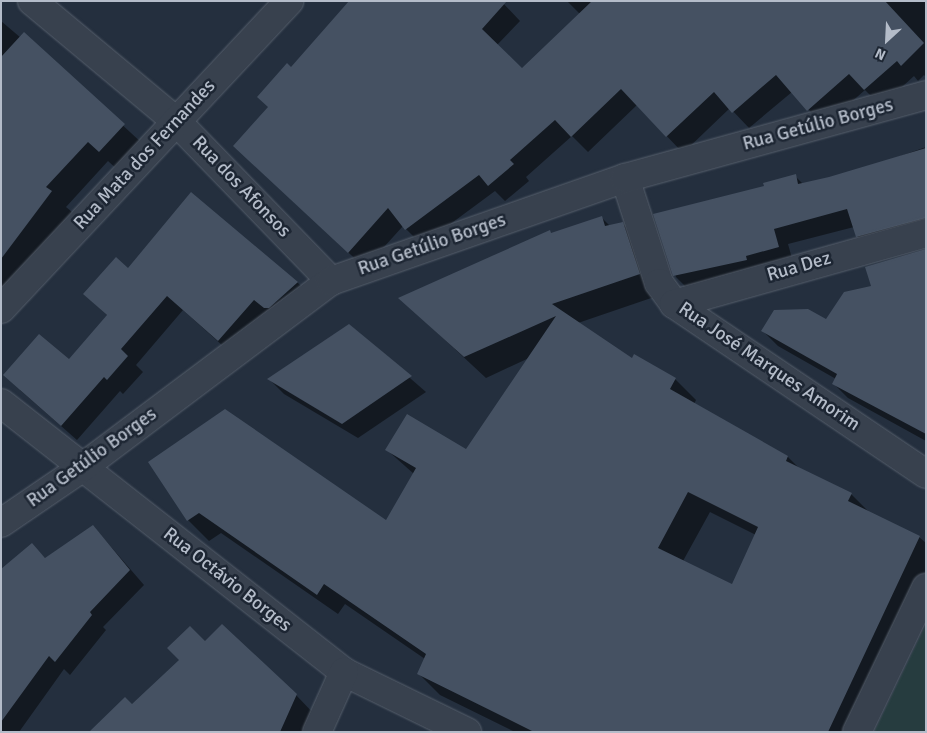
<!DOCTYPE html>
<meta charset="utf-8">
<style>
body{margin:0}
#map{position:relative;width:927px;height:733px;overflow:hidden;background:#242f3e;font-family:Signika,sans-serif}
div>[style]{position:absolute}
.green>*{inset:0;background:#263c3f}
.shadow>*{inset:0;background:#0007}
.building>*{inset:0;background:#455162}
.roads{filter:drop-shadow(0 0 1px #565f6c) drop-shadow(0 0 1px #565f6c)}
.minor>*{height:28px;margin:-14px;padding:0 14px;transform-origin:14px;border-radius:14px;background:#38414e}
span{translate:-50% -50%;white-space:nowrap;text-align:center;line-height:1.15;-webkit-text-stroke:5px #1d2633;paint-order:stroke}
.street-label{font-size:19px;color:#b4bcc9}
.frame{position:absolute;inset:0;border:2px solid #b4bcc9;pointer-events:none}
.north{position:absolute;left:862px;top:15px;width:50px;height:50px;-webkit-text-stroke:4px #1d2633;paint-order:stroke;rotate:205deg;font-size:14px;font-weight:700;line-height:20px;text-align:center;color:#b4bcc9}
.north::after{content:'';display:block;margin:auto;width:18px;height:22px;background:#b4bcc9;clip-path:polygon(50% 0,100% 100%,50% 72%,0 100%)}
</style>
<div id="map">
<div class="green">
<i style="clip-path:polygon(926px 624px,926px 732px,874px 732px)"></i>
</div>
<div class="shadow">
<i style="clip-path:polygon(501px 1px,520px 21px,497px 45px,522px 70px,580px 14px,567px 1px,926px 1px,926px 77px,924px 75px,918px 81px,914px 76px,881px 106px,865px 90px,824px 126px,792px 92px,749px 128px,730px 108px,683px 153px,637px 105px,588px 152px,572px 136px,526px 177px,529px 181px,505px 201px,495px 191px,422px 245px,403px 226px,365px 268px,251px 162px,269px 107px,292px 69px)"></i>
<i style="clip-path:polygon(1px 21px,21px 38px,24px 34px,144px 145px,120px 172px,108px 161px,66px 207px,72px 212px,1px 305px)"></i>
<i style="clip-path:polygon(926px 147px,926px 236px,872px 251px,857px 236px,854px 227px,788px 244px,793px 262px,691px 292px,676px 277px,655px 215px,766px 187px,795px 176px,808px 189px)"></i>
<i style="clip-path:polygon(evenodd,601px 217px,610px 226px,622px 223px,643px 244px,660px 295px,578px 323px,633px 360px,675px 379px,696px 400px,694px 404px,788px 457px,801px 470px,851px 494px,870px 513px,919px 537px,926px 543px,926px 588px,858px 732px,515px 732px,440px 695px,419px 674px,425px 659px,345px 604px,338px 614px,221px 533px,209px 541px,188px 520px,149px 462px,386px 521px,414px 474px,387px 450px,466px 451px,529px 358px,486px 378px,401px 299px,552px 234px,601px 217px,710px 512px,756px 535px,733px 585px,683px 561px,710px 512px)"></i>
<i style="clip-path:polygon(926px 257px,926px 441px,848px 398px,833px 383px,836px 379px,778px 346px,763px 331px,826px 321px,872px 287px)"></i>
<i style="clip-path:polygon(128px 269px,297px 282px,312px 297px,233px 355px,183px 310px,136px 365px,143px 372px,123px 394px,120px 391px,77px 440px,20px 390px,69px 361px,108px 316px,84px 294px)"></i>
<i style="clip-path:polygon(349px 325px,426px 392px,358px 438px,284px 394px,269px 379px)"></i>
<i style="clip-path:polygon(93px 526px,144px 585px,103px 627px,106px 630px,70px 675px,64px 669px,19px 732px,1px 732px,1px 571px,32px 545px,46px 559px)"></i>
<i style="clip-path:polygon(205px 643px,296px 695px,316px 716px,309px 732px,91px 732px,132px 706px)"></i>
</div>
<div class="building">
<i style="clip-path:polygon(349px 1px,507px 1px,482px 29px,522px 68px,592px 1px,885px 1px,924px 43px,901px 66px,897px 61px,864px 90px,849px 74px,807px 111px,776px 75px,732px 113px,714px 92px,666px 137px,621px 89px,571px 137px,555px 120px,510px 160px,514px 164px,488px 186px,479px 175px,405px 230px,388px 208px,348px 253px,233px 146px,268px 107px,257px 97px,287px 63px,291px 67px)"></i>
<i style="clip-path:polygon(24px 32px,125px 124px,99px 152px,88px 142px,46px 187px,52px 191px,1px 259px,1px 57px)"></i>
<i style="clip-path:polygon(926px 148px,926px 218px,856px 237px,847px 209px,774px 229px,779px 247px,746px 256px,747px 260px,673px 276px,653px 214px,764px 186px,763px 183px,796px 174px,798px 184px,829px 177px)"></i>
<i style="clip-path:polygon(191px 192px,298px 282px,269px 308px,264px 308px,254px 300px,218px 341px,167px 296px,121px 349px,128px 356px,107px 380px,104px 377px,61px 426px,3px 375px,39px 334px,69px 359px,107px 315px,83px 294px,116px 257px,128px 268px)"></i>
<i style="clip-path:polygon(evenodd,602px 216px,605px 226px,623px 222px,640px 274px,552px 304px,632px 358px,634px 354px,676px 378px,670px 389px,788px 456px,786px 461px,852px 493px,848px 501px,920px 536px,828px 732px,534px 732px,417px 674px,426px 654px,324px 584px,317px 595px,199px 513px,187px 521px,148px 462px,225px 409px,386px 520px,416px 468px,385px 450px,407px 414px,466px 449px,556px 316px,464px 357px,398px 298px,550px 230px,551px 233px,602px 216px,688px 492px,758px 527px,732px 584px,658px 548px,688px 492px)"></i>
<i style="clip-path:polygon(926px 249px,926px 434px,832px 384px,837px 374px,761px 331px,774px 310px,808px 309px,826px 319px,844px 292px,871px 286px,865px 267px)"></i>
<i style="clip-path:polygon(349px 324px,412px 376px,342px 424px,267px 379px)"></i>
<i style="clip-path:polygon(93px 525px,130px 570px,90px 612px,92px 615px,55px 662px,49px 656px,1px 722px,1px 569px,32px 543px,45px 558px)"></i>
<i style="clip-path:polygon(222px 624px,297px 694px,280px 732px,89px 732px,125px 697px,132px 704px,179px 660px,167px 648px,190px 626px,205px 641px)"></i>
</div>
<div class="roads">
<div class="minor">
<i style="left:32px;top:1px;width:187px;rotate:39.8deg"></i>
<i style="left:176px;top:121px;width:223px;rotate:45.9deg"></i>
<i style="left:625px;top:178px;width:110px;rotate:72.1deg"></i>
<i style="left:659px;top:283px;width:26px;rotate:54deg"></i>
<i style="left:674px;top:304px;width:304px;rotate:34deg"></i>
<i style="left:674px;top:304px;width:262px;rotate:-15.7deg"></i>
<i style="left:1px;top:309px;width:422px;rotate:-46.9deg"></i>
<i style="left:1px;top:403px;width:436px;rotate:38.1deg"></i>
<i style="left:344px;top:672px;width:137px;rotate:26deg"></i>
<i style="left:1px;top:523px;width:99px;rotate:-34.3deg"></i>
<i style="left:83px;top:467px;width:310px;rotate:-36.9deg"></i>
<i style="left:331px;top:281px;width:312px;rotate:-19.3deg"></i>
<i style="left:625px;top:178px;width:312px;rotate:-15.4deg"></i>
<i style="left:317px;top:732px;width:66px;rotate:-65.8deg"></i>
<i style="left:857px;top:732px;width:160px;rotate:-64.4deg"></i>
</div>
</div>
<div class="street-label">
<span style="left:818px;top:125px;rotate:-15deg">Rua Getúlio Borges</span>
<span style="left:145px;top:155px;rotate:-47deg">Rua Mata dos Fernandes</span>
<span style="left:241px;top:187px;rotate:46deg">Rua dos Afonsos</span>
<span style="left:432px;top:245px;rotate:-19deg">Rua Getúlio Borges</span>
<span style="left:799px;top:267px;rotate:-16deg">Rua Dez</span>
<span style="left:769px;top:367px;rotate:34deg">Rua José Marques Amorim</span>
<span style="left:92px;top:458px;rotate:-36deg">Rua Getúlio Borges</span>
<span style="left:227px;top:580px;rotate:38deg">Rua Octávio Borges</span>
</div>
<div class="frame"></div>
<div class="north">N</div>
</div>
